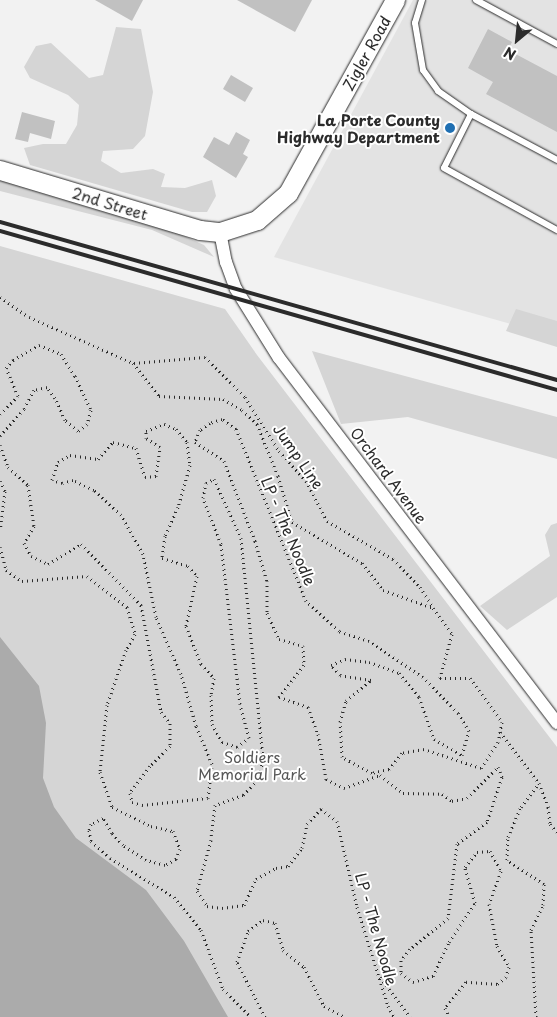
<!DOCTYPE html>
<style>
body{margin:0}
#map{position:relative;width:557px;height:1017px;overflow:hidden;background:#f2f2f2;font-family:"Playpen Sans",sans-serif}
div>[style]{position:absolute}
.built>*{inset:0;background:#e3e3e3}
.green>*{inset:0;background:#d5d5d5}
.water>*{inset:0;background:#ababab}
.building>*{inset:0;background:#c1c1c1}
.path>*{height:3px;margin-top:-1.5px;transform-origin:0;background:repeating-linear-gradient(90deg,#2b2b2b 0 1px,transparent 0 5px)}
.roads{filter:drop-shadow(0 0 1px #2b2b2b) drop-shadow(0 0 1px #2b2b2b)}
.lane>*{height:6px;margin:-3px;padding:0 3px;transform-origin:3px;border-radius:3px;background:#fff}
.street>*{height:12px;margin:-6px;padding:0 6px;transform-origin:6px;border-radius:6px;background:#fff}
.secondary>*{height:19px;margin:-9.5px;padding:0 9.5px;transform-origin:9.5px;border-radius:9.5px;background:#fff}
.rail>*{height:4px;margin:-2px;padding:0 2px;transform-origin:2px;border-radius:2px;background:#2b2b2b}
.dots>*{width:14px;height:14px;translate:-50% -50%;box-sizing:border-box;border:2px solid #fff;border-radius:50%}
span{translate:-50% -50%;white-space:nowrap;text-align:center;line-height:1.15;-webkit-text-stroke:4px #fff;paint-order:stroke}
.street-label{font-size:15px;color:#2b2b2b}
.poi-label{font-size:15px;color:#2b2b2b;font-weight:700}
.right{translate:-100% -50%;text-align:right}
.park-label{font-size:15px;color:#565656}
.north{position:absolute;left:492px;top:15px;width:50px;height:50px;-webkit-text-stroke:4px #fff;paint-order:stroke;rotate:208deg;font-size:14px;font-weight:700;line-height:20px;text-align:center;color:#2b2b2b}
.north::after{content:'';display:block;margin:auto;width:18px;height:22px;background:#2b2b2b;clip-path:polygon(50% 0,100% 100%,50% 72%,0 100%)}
</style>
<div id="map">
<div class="built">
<i style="clip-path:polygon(413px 0,557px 0,557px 337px,274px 257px)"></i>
</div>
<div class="green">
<i style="clip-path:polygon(116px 27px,141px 29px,153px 92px,145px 136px,133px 149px,103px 151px,101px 161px,121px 173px,153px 169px,165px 174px,161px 187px,185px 188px,212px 180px,216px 196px,207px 212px,192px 212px,30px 165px,24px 148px,43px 144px,66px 144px,77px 125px,79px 105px,68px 95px,30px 78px,24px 67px,36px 46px,51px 43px,89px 78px,103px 75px)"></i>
<i style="clip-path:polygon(0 178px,157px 224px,204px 245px,214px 257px,152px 230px,0 191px)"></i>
<i style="clip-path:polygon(0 246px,225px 309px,257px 355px,557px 747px,557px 1017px,0 1017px)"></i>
<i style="clip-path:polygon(516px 309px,557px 321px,557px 347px,506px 331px)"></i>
<i style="clip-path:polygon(312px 351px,557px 417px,557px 459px,408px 417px,341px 424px)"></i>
<i style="clip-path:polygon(557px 523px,557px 597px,507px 630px,480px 606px,550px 556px,545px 535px,551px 525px)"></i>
</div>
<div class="water">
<i style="clip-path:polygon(0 637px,39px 686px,46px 723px,43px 778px,54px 807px,76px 838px,146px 890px,184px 941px,228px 1017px,0 1017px)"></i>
</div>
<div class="building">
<i style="clip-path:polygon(95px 0,143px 0,132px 21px)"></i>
<i style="clip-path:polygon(237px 0,312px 0,295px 32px)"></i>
<i style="clip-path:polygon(488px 29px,512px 42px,508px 50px,557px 76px,557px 132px,486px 94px,493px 82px,468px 68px)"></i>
<i style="clip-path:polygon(231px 75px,253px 88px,245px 102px,223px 89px)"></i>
<i style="clip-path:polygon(22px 112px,55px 121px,51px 139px,30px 133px,28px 142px,15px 139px)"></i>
<i style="clip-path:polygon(236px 132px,250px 140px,243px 154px,248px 157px,236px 178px,203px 157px,214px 137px,229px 145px)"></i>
</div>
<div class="path">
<i style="left:0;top:297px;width:35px;rotate:35deg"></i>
<i style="left:29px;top:317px;width:114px;rotate:23.9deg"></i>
<i style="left:133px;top:363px;width:42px;rotate:51.8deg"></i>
<i style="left:159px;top:396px;width:64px;rotate:2.7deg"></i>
<i style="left:223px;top:399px;width:22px;rotate:30deg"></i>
<i style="left:242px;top:410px;width:21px;rotate:43deg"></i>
<i style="left:257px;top:424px;width:56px;rotate:68deg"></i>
<i style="left:278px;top:476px;width:48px;rotate:73.1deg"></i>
<i style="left:292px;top:522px;width:81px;rotate:30.4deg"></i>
<i style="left:362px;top:563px;width:34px;rotate:52deg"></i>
<i style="left:383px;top:590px;width:53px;rotate:19.8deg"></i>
<i style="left:433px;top:608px;width:32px;rotate:54deg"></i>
<i style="left:452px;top:634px;width:46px;rotate:105.3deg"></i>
<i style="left:440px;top:678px;width:30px"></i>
<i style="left:470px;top:678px;width:54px;rotate:54deg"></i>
<i style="left:502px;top:722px;width:20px;rotate:101deg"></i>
<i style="left:498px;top:742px;width:31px;rotate:123deg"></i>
<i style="left:481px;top:768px;width:60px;rotate:-161.6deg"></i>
<i style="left:424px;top:749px;width:22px;rotate:170deg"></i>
<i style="left:402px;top:753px;width:21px;rotate:129deg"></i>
<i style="left:389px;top:769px;width:17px;rotate:167deg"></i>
<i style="left:372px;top:773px;width:34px;rotate:-152deg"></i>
<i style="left:342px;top:757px;width:35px;rotate:-93deg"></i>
<i style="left:340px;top:722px;width:22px;rotate:-74deg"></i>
<i style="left:346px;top:701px;width:33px;rotate:-40deg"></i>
<i style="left:371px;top:680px;width:31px;rotate:-171deg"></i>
<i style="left:340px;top:675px;width:13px;rotate:-132deg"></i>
<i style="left:331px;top:665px;width:15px;rotate:-23deg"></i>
<i style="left:345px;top:659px;width:24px;rotate:7deg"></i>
<i style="left:369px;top:662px;width:32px;rotate:20deg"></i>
<i style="left:399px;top:673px;width:31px;rotate:50deg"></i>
<i style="left:419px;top:697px;width:45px;rotate:70.3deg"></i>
<i style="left:434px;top:739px;width:32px;rotate:30deg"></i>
<i style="left:462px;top:755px;width:25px;rotate:-74deg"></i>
<i style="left:469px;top:731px;width:21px;rotate:-121deg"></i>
<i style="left:458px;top:713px;width:50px;rotate:-134.2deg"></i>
<i style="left:423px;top:677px;width:65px;rotate:-146.3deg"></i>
<i style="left:369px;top:641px;width:32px;rotate:-162deg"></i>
<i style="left:339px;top:631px;width:45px;rotate:-137.7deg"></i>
<i style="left:306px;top:601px;width:186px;rotate:-112.1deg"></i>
<i style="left:236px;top:429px;width:17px;rotate:-144deg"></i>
<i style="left:222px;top:419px;width:13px;rotate:162deg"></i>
<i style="left:210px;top:423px;width:12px;rotate:145deg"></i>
<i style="left:200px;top:430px;width:13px;rotate:113deg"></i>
<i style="left:195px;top:442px;width:35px;rotate:33deg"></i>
<i style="left:224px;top:461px;width:86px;rotate:68.8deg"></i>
<i style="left:255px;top:541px;width:42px;rotate:73.3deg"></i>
<i style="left:267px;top:581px;width:32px;rotate:90deg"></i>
<i style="left:267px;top:613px;width:29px;rotate:65deg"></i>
<i style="left:279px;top:639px;width:25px;rotate:16deg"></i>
<i style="left:303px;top:646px;width:19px;rotate:87deg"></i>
<i style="left:304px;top:665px;width:41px;rotate:128deg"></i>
<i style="left:279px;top:697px;width:31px;rotate:19deg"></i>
<i style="left:308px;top:707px;width:29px;rotate:70deg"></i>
<i style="left:318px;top:734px;width:46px;rotate:79.9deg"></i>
<i style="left:326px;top:779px;width:20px;rotate:27deg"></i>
<i style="left:344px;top:788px;width:38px;rotate:-20deg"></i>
<i style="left:380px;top:775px;width:29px;rotate:38deg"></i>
<i style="left:403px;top:793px;width:39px;rotate:1deg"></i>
<i style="left:442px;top:794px;width:12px;rotate:35deg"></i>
<i style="left:452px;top:801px;width:15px;rotate:-11deg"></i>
<i style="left:467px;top:798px;width:44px;rotate:-45deg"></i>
<i style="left:498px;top:767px;width:11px;rotate:68deg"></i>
<i style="left:502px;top:777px;width:47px;rotate:108.4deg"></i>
<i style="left:487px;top:822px;width:37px;rotate:144deg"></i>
<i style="left:457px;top:844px;width:75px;rotate:96.9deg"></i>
<i style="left:448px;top:918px;width:49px;rotate:140.8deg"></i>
<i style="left:410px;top:949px;width:14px;rotate:129deg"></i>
<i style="left:401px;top:960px;width:13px;rotate:90deg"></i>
<i style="left:401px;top:973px;width:15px;rotate:37deg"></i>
<i style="left:413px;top:982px;width:21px;rotate:-17deg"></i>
<i style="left:433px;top:976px;width:38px;rotate:-65deg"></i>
<i style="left:449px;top:942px;width:47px;rotate:-56.3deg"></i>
<i style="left:475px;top:903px;width:37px;rotate:-106deg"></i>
<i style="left:465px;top:867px;width:19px;rotate:-51deg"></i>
<i style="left:477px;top:852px;width:13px;rotate:-4deg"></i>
<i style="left:490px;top:851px;width:23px;rotate:61deg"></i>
<i style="left:501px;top:871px;width:35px;rotate:110deg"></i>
<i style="left:489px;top:904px;width:43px;rotate:79.2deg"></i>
<i style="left:497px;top:946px;width:24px;rotate:60deg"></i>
<i style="left:509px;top:967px;width:10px;rotate:107deg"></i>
<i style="left:506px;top:977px;width:11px;rotate:142deg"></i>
<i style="left:497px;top:984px;width:31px;rotate:-176deg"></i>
<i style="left:466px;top:982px;width:33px;rotate:129deg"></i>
<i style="left:445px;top:1008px;width:10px;rotate:66deg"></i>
<i style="left:134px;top:363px;width:71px;rotate:-4.8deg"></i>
<i style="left:205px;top:357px;width:57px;rotate:45deg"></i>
<i style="left:245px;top:397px;width:64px;rotate:57.8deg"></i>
<i style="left:279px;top:451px;width:40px;rotate:48deg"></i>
<i style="left:306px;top:481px;width:45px;rotate:62.3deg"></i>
<i style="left:327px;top:521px;width:76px;rotate:29.9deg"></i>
<i style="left:393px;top:559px;width:39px;rotate:46deg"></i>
<i style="left:420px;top:587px;width:24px;rotate:57deg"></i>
<i style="left:0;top:414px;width:25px;rotate:-45deg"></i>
<i style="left:18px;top:396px;width:30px;rotate:-113deg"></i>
<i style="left:6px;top:368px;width:11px;rotate:-49deg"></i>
<i style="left:13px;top:360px;width:30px;rotate:-30deg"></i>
<i style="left:39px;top:345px;width:24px;rotate:22deg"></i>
<i style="left:61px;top:354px;width:26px;rotate:58deg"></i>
<i style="left:75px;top:376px;width:38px;rotate:65deg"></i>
<i style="left:91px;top:410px;width:15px;rotate:106deg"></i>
<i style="left:87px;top:424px;width:11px;rotate:142deg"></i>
<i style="left:78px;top:431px;width:17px;rotate:-140deg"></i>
<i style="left:65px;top:420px;width:24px;rotate:-114deg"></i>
<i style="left:55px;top:398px;width:14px;rotate:-126deg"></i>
<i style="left:47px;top:387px;width:13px;rotate:167deg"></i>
<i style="left:34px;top:390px;width:21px;rotate:118deg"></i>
<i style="left:24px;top:409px;width:36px;rotate:132deg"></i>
<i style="left:0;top:445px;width:23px;rotate:70deg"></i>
<i style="left:8px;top:467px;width:27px;rotate:42deg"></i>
<i style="left:28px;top:485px;width:41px;rotate:81.7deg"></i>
<i style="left:34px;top:526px;width:20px;rotate:120deg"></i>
<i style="left:24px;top:543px;width:15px;rotate:62deg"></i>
<i style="left:31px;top:556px;width:19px;rotate:25deg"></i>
<i style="left:48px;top:564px;width:39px;rotate:-31deg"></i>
<i style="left:81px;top:544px;width:86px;rotate:45.5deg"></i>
<i style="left:141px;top:605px;width:109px;rotate:79.4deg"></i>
<i style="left:161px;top:712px;width:14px;rotate:51deg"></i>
<i style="left:170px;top:723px;width:23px;rotate:90deg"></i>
<i style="left:170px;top:746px;width:28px;rotate:135deg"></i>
<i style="left:150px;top:766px;width:34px;rotate:127deg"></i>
<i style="left:130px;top:793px;width:9px;rotate:77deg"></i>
<i style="left:132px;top:802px;width:10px;rotate:17deg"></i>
<i style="left:142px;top:805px;width:66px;rotate:-6.1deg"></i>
<i style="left:208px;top:798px;width:34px;rotate:-83deg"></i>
<i style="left:212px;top:764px;width:41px;rotate:-112.8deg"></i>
<i style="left:196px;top:726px;width:54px;rotate:-106.1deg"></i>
<i style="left:181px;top:674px;width:62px;rotate:-113.7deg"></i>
<i style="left:156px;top:617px;width:64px;rotate:-101.7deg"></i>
<i style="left:143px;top:554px;width:45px;rotate:-119.4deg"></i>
<i style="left:121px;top:515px;width:37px;rotate:-137deg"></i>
<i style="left:94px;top:490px;width:23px;rotate:-155deg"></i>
<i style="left:73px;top:480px;width:11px;rotate:165deg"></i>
<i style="left:62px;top:483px;width:10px;rotate:-163deg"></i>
<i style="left:52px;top:480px;width:19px;rotate:-72deg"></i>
<i style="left:58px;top:462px;width:14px;rotate:-30deg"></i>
<i style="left:70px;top:455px;width:28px;rotate:8deg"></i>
<i style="left:98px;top:459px;width:23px;rotate:-49deg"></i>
<i style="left:113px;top:442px;width:24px;rotate:15deg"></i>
<i style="left:136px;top:448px;width:30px;rotate:73deg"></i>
<i style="left:145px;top:477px;width:11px;rotate:-5deg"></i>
<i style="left:156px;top:476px;width:29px;rotate:-82deg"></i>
<i style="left:160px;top:447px;width:17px;rotate:-147deg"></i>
<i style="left:146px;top:438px;width:7px;rotate:-90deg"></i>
<i style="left:146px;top:431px;width:19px;rotate:-21deg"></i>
<i style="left:164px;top:424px;width:13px;rotate:23deg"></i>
<i style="left:176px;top:429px;width:17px;rotate:50deg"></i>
<i style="left:187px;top:442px;width:23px;rotate:83deg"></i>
<i style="left:190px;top:465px;width:44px;rotate:105.9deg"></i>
<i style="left:178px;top:507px;width:32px;rotate:114deg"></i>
<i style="left:165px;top:536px;width:22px;rotate:98deg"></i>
<i style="left:162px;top:558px;width:27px;rotate:17deg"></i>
<i style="left:188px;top:566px;width:13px;rotate:48deg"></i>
<i style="left:197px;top:576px;width:51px;rotate:102.4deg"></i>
<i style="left:186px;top:626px;width:41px;rotate:68.5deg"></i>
<i style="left:201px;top:664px;width:19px;rotate:47deg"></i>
<i style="left:214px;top:678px;width:17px;rotate:100deg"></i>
<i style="left:211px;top:695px;width:29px;rotate:88deg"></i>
<i style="left:212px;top:724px;width:21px;rotate:61deg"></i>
<i style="left:222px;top:742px;width:16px;rotate:18deg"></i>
<i style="left:237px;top:747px;width:15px;rotate:-37deg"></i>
<i style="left:249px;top:738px;width:35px;rotate:-105deg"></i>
<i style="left:240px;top:704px;width:161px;rotate:-96.8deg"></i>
<i style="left:221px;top:544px;width:49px;rotate:-111.4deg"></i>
<i style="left:203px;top:498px;width:15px;rotate:-79deg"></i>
<i style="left:206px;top:483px;width:9px;rotate:-27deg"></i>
<i style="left:214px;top:479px;width:65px;rotate:65.4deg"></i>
<i style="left:241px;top:538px;width:223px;rotate:84.3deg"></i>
<i style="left:263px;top:760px;width:21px;rotate:104deg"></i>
<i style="left:258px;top:780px;width:21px;rotate:135deg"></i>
<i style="left:243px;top:795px;width:30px;rotate:160deg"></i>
<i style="left:215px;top:805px;width:35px;rotate:97deg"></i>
<i style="left:211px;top:840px;width:53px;rotate:105.4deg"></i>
<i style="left:197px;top:891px;width:18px;rotate:56deg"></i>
<i style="left:207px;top:906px;width:15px;rotate:8deg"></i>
<i style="left:222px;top:908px;width:22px;rotate:-8deg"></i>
<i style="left:244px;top:905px;width:29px;rotate:-65deg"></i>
<i style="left:256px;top:879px;width:23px;rotate:-29deg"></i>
<i style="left:276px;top:868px;width:12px;rotate:-9deg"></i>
<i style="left:288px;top:866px;width:23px;rotate:-52deg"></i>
<i style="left:302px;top:848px;width:25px;rotate:-78deg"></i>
<i style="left:307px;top:824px;width:21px;rotate:-47deg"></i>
<i style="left:321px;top:809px;width:20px;rotate:37deg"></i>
<i style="left:337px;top:821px;width:88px;rotate:76.9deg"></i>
<i style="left:357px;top:907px;width:104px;rotate:72.6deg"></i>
<i style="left:388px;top:1006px;width:13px;rotate:61deg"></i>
<i style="left:0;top:481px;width:11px;rotate:63deg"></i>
<i style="left:5px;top:491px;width:39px;rotate:97deg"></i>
<i style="left:0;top:547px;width:24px;rotate:75deg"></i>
<i style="left:6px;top:570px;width:19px;rotate:35deg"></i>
<i style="left:22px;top:581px;width:65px;rotate:-4.4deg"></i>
<i style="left:87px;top:576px;width:51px;rotate:37.8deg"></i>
<i style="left:127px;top:607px;width:28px;rotate:73deg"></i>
<i style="left:135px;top:634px;width:18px;rotate:119deg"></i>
<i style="left:126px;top:650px;width:58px;rotate:109.1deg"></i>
<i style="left:107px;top:705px;width:67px;rotate:96deg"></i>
<i style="left:100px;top:772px;width:37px;rotate:71deg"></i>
<i style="left:112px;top:807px;width:43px;rotate:26deg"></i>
<i style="left:151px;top:826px;width:23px;rotate:13deg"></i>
<i style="left:173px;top:831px;width:19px;rotate:69deg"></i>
<i style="left:180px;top:849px;width:11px;rotate:112deg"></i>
<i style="left:176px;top:859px;width:13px;rotate:151deg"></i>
<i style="left:165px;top:865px;width:20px;rotate:-165deg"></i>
<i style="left:146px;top:860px;width:27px;rotate:-147deg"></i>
<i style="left:123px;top:845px;width:16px;rotate:-133deg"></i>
<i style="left:112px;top:833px;width:17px;rotate:-121deg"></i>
<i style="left:103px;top:818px;width:13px;rotate:153deg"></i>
<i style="left:91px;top:824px;width:6px;rotate:108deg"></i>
<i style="left:89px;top:830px;width:11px;rotate:80deg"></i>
<i style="left:91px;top:841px;width:25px;rotate:42deg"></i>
<i style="left:110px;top:858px;width:75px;rotate:31.4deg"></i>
<i style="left:174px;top:897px;width:43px;rotate:50.7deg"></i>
<i style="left:201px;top:930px;width:63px;rotate:69.6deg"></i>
<i style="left:223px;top:989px;width:40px;rotate:45deg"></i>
<i style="left:500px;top:732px;width:64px;rotate:52.6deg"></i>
<i style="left:380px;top:977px;width:50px;rotate:53.1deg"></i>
<i style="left:265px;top:1017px;width:62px;rotate:-117deg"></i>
<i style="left:237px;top:962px;width:33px;rotate:-70deg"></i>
<i style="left:248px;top:931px;width:19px;rotate:-36deg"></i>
<i style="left:263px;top:920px;width:12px;rotate:14deg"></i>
<i style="left:275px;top:923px;width:28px;rotate:73deg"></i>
<i style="left:283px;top:950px;width:27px;rotate:39deg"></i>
<i style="left:304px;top:967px;width:44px;rotate:62.9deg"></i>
<i style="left:324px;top:1006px;width:24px;rotate:28deg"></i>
<i style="left:536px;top:1017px;width:87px;rotate:-93.3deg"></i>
<i style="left:531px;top:930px;width:28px;rotate:-64deg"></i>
<i style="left:543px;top:905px;width:21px;rotate:-87deg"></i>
<i style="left:544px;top:884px;width:44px;rotate:-147deg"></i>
<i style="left:507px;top:860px;width:23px;rotate:-88deg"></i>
<i style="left:508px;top:837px;width:33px;rotate:-67deg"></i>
<i style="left:521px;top:807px;width:30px;rotate:-53deg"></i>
<i style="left:539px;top:783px;width:26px;rotate:69deg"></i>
<i style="left:548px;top:807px;width:17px;rotate:83deg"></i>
<i style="left:550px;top:824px;width:11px;rotate:49deg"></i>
</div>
<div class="roads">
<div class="lane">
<i style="left:422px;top:0;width:24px;rotate:107deg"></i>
<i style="left:415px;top:23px;width:48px;rotate:80.3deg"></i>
<i style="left:423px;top:70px;width:26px;rotate:54deg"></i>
<i style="left:438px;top:91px;width:40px;rotate:34.9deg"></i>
<i style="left:471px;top:114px;width:98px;rotate:28.1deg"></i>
<i style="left:476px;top:0;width:92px;rotate:28.5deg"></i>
<i style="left:471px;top:114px;width:60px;rotate:116.6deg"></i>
<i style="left:444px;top:168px;width:129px;rotate:28.8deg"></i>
</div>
<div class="street">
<i style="left:220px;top:232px;width:31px;rotate:79deg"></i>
<i style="left:226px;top:262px;width:29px;rotate:70deg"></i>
<i style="left:236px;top:289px;width:81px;rotate:58.1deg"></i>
<i style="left:279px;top:358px;width:459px;rotate:52.7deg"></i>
</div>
<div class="secondary">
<i style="left:0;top:170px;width:209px;rotate:16.7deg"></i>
<i style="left:200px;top:230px;width:20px;rotate:6deg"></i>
<i style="left:220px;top:232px;width:39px;rotate:-18deg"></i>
<i style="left:257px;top:220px;width:41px;rotate:-41.1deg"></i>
<i style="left:288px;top:193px;width:221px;rotate:-61deg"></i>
</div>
</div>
<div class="rail">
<i style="left:0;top:222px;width:579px;rotate:15.84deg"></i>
<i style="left:0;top:231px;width:579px;rotate:15.93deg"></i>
</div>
<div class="dots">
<i style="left:450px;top:128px;background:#1f6fb2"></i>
</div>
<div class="street-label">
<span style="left:366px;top:53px;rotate:-61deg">Zigler Road</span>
<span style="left:110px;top:203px;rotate:17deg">2nd Street</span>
<span style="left:299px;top:456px;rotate:55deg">Jump Line</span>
<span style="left:389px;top:475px;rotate:53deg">Orchard Avenue</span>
<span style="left:289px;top:531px;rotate:67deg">LP - The Noodle</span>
<span style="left:377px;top:929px;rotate:74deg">LP - The Noodle</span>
</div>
<div class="poi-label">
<span class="right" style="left:440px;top:128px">La Porte County<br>Highway Department</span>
</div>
<div class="park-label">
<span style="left:252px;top:765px">Soldiers<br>Memorial Park</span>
</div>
<div class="north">N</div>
</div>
